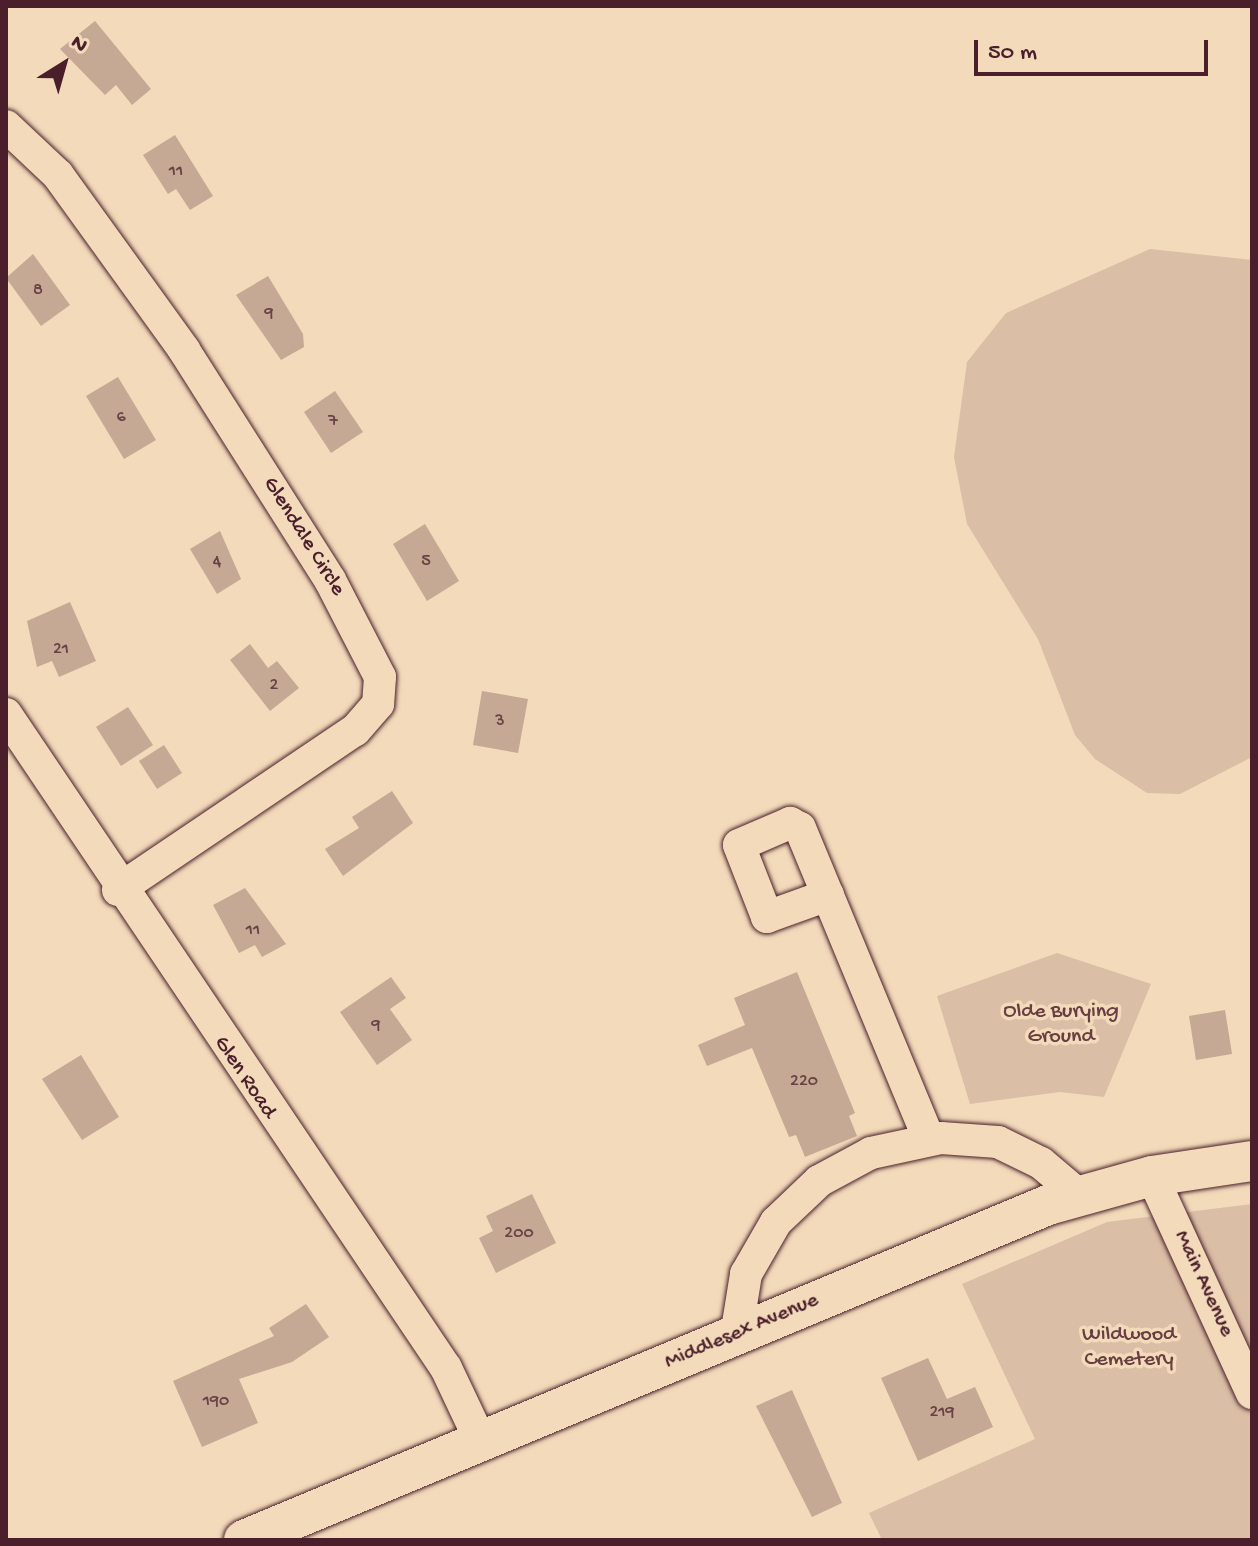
<!DOCTYPE html>
<style>
body{margin:0}
#map{position:relative;width:1258px;height:1546px;overflow:hidden;background:#f2daba;font-family:"Gochi Hand",sans-serif}
div>[style]{position:absolute}
.green>*{inset:0;background:#dabea5}
.building>*{inset:0;background:#c5a994}
.roads{filter:drop-shadow(0 0 2px #4a1f2b) drop-shadow(0 0 2px #4a1f2b)}
.minor>*{height:32px;margin:-16px;padding:0 16px;transform-origin:16px;border-radius:16px;background:#f2daba}
.major>*{height:40px;margin:-20px;padding:0 20px;transform-origin:20px;border-radius:20px;background:#f2daba}
span{translate:-50% -50%;white-space:nowrap;text-align:center;line-height:1.15;-webkit-text-stroke:7px #f2daba;paint-order:stroke}
.number-label{font-size:18px;color:#694245}
.number-label span{-webkit-text-stroke-width:0}
.street-label{font-size:22px;color:#4a1f2b}
.park-label{font-size:22px;color:#673f43}
.frame{position:absolute;inset:0;border:8px solid #4a1f2b;pointer-events:none}
.north{position:absolute;left:24px;top:24px;width:80px;height:80px;-webkit-text-stroke:6px #f2daba;paint-order:stroke;rotate:37deg;font-size:22px;font-weight:700;line-height:32px;text-align:center;color:#4a1f2b}
.north::after{content:'';display:block;margin:auto;width:28px;height:36px;background:#4a1f2b;clip-path:polygon(50% 0,100% 100%,50% 72%,0 100%)}
.scale{position:absolute;left:974px;top:40px;width:234px;height:36px;box-sizing:border-box;border:4px solid #4a1f2b;border-top:0;padding-left:10px;font-size:24px;line-height:28px;white-space:nowrap;color:#4a1f2b;-webkit-text-stroke:6px #f2daba;paint-order:stroke}
</style>
<div id="map">
<div class="green">
<i style="clip-path:polygon(1150px 249px,1252px 260px,1252px 757px,1180px 794px,1147px 793px,1095px 759px,1075px 735px,1038px 639px,967px 524px,954px 457px,967px 362px,1006px 313px)"></i>
<i style="clip-path:polygon(1057px 953px,1151px 984px,1104px 1097px,1060px 1092px,970px 1104px,937px 996px)"></i>
<i style="clip-path:polygon(1252px 1204px,1252px 1540px,882px 1540px,869px 1513px,1035px 1439px,962px 1284px,1107px 1222px)"></i>
</div>
<div class="building">
<i style="clip-path:polygon(95px 21px,151px 89px,132px 105px,116px 85px,105px 95px,60px 49px)"></i>
<i style="clip-path:polygon(175px 135px,213px 196px,190px 210px,176px 189px,168px 194px,143px 155px)"></i>
<i style="clip-path:polygon(33px 254px,70px 305px,41px 326px,6px 278px)"></i>
<i style="clip-path:polygon(268px 276px,303px 334px,304px 347px,281px 360px,236px 295px)"></i>
<i style="clip-path:polygon(118px 377px,156px 440px,124px 459px,86px 396px)"></i>
<i style="clip-path:polygon(335px 391px,363px 432px,331px 453px,304px 412px)"></i>
<i style="clip-path:polygon(425px 524px,459px 581px,427px 601px,393px 544px)"></i>
<i style="clip-path:polygon(220px 531px,241px 579px,217px 594px,190px 549px)"></i>
<i style="clip-path:polygon(70px 602px,96px 661px,59px 677px,52px 661px,37px 667px,27px 621px)"></i>
<i style="clip-path:polygon(250px 644px,268px 668px,277px 661px,299px 688px,270px 711px,230px 660px)"></i>
<i style="clip-path:polygon(482px 691px,528px 699px,518px 753px,473px 745px)"></i>
<i style="clip-path:polygon(128px 707px,153px 745px,121px 766px,96px 727px)"></i>
<i style="clip-path:polygon(164px 745px,182px 773px,157px 789px,139px 761px)"></i>
<i style="clip-path:polygon(392px 791px,413px 823px,343px 876px,325px 849px,359px 828px,352px 817px)"></i>
<i style="clip-path:polygon(245px 888px,286px 944px,262px 957px,255px 945px,239px 953px,213px 905px)"></i>
<i style="clip-path:polygon(797px 972px,855px 1113px,849px 1116px,857px 1136px,805px 1157px,796px 1135px,789px 1137px,752px 1048px,707px 1066px,698px 1045px,745px 1025px,734px 998px)"></i>
<i style="clip-path:polygon(391px 977px,406px 998px,390px 1009px,412px 1040px,377px 1065px,340px 1012px)"></i>
<i style="clip-path:polygon(1225px 1010px,1232px 1054px,1196px 1060px,1189px 1016px)"></i>
<i style="clip-path:polygon(81px 1055px,119px 1117px,82px 1140px,42px 1079px)"></i>
<i style="clip-path:polygon(532px 1194px,556px 1243px,496px 1273px,479px 1238px,493px 1231px,486px 1216px)"></i>
<i style="clip-path:polygon(306px 1304px,329px 1337px,292px 1362px,239px 1379px,258px 1423px,202px 1447px,173px 1381px,274px 1336px,269px 1328px)"></i>
<i style="clip-path:polygon(928px 1358px,947px 1399px,975px 1387px,993px 1427px,918px 1461px,881px 1378px)"></i>
<i style="clip-path:polygon(792px 1390px,842px 1503px,812px 1517px,756px 1406px)"></i>
</div>
<div class="roads">
<div class="minor">
<i style="left:6px;top:126px;width:71px;rotate:43.3deg"></i>
<i style="left:58px;top:175px;width:216px;rotate:54.2deg"></i>
<i style="left:184px;top:350px;width:272px;rotate:57.6deg"></i>
<i style="left:330px;top:580px;width:109px;rotate:62.7deg"></i>
<i style="left:380px;top:677px;width:27px;rotate:94deg"></i>
<i style="left:378px;top:704px;width:35px;rotate:131deg"></i>
<i style="left:355px;top:730px;width:286px;rotate:146deg"></i>
<i style="left:6px;top:714px;width:788px;rotate:56.07deg"></i>
<i style="left:446px;top:1368px;width:82px;rotate:64.7deg"></i>
<i style="left:828px;top:895px;width:65px;rotate:160.2deg"></i>
<i style="left:767px;top:917px;width:77px;rotate:-111.3deg"></i>
<i style="left:739px;top:845px;width:56px;rotate:-23.3deg"></i>
<i style="left:790px;top:823px;width:11px;rotate:27deg"></i>
<i style="left:800px;top:828px;width:337px;rotate:67.5deg"></i>
<i style="left:1152px;top:1176px;width:239px;rotate:65.3deg"></i>
<i style="left:736px;top:1336px;width:63px;rotate:-80.8deg"></i>
<i style="left:746px;top:1274px;width:60px;rotate:-60deg"></i>
<i style="left:776px;top:1222px;width:59px;rotate:-43.6deg"></i>
<i style="left:819px;top:1181px;width:59px;rotate:-28.3deg"></i>
<i style="left:871px;top:1153px;width:72px;rotate:-12.1deg"></i>
<i style="left:941px;top:1138px;width:57px;rotate:4deg"></i>
<i style="left:998px;top:1142px;width:48px;rotate:26deg"></i>
<i style="left:1041px;top:1163px;width:51px;rotate:40.2deg"></i>
</div>
<div class="major">
<i style="left:244px;top:1540px;width:871px;rotate:-22.62deg"></i>
<i style="left:1048px;top:1205px;width:108px;rotate:-15.6deg"></i>
<i style="left:1152px;top:1176px;width:101px;rotate:-8.5deg"></i>
</div>
</div>
<div class="number-label">
<span style="left:176px;top:172px">11</span>
<span style="left:38px;top:291px">8</span>
<span style="left:269px;top:314px">9</span>
<span style="left:121px;top:418px">6</span>
<span style="left:333px;top:422px">7</span>
<span style="left:426px;top:562px">5</span>
<span style="left:217px;top:563px">4</span>
<span style="left:61px;top:650px">21</span>
<span style="left:274px;top:686px">2</span>
<span style="left:500px;top:722px">3</span>
<span style="left:253px;top:931px">11</span>
<span style="left:376px;top:1026px">9</span>
<span style="left:804px;top:1082px">220</span>
<span style="left:519px;top:1234px">200</span>
<span style="left:216px;top:1402px">190</span>
<span style="left:942px;top:1413px">219</span>
</div>
<div class="street-label">
<span style="left:303px;top:537px;rotate:58deg">Glendale Circle</span>
<span style="left:244px;top:1078px;rotate:56deg">Glen Road</span>
<span style="left:1203px;top:1284px;rotate:65deg">Main Avenue</span>
<span style="left:742px;top:1332px;rotate:-23deg">Middlesex Avenue</span>
</div>
<div class="park-label">
<span style="left:1061px;top:1025px">Olde Burying<br>Ground</span>
<span style="left:1129px;top:1348px">Wildwood<br>Cemetery</span>
</div>
<div class="frame"></div>
<div class="north">N</div>
<div class="scale">50 m</div>
</div>
